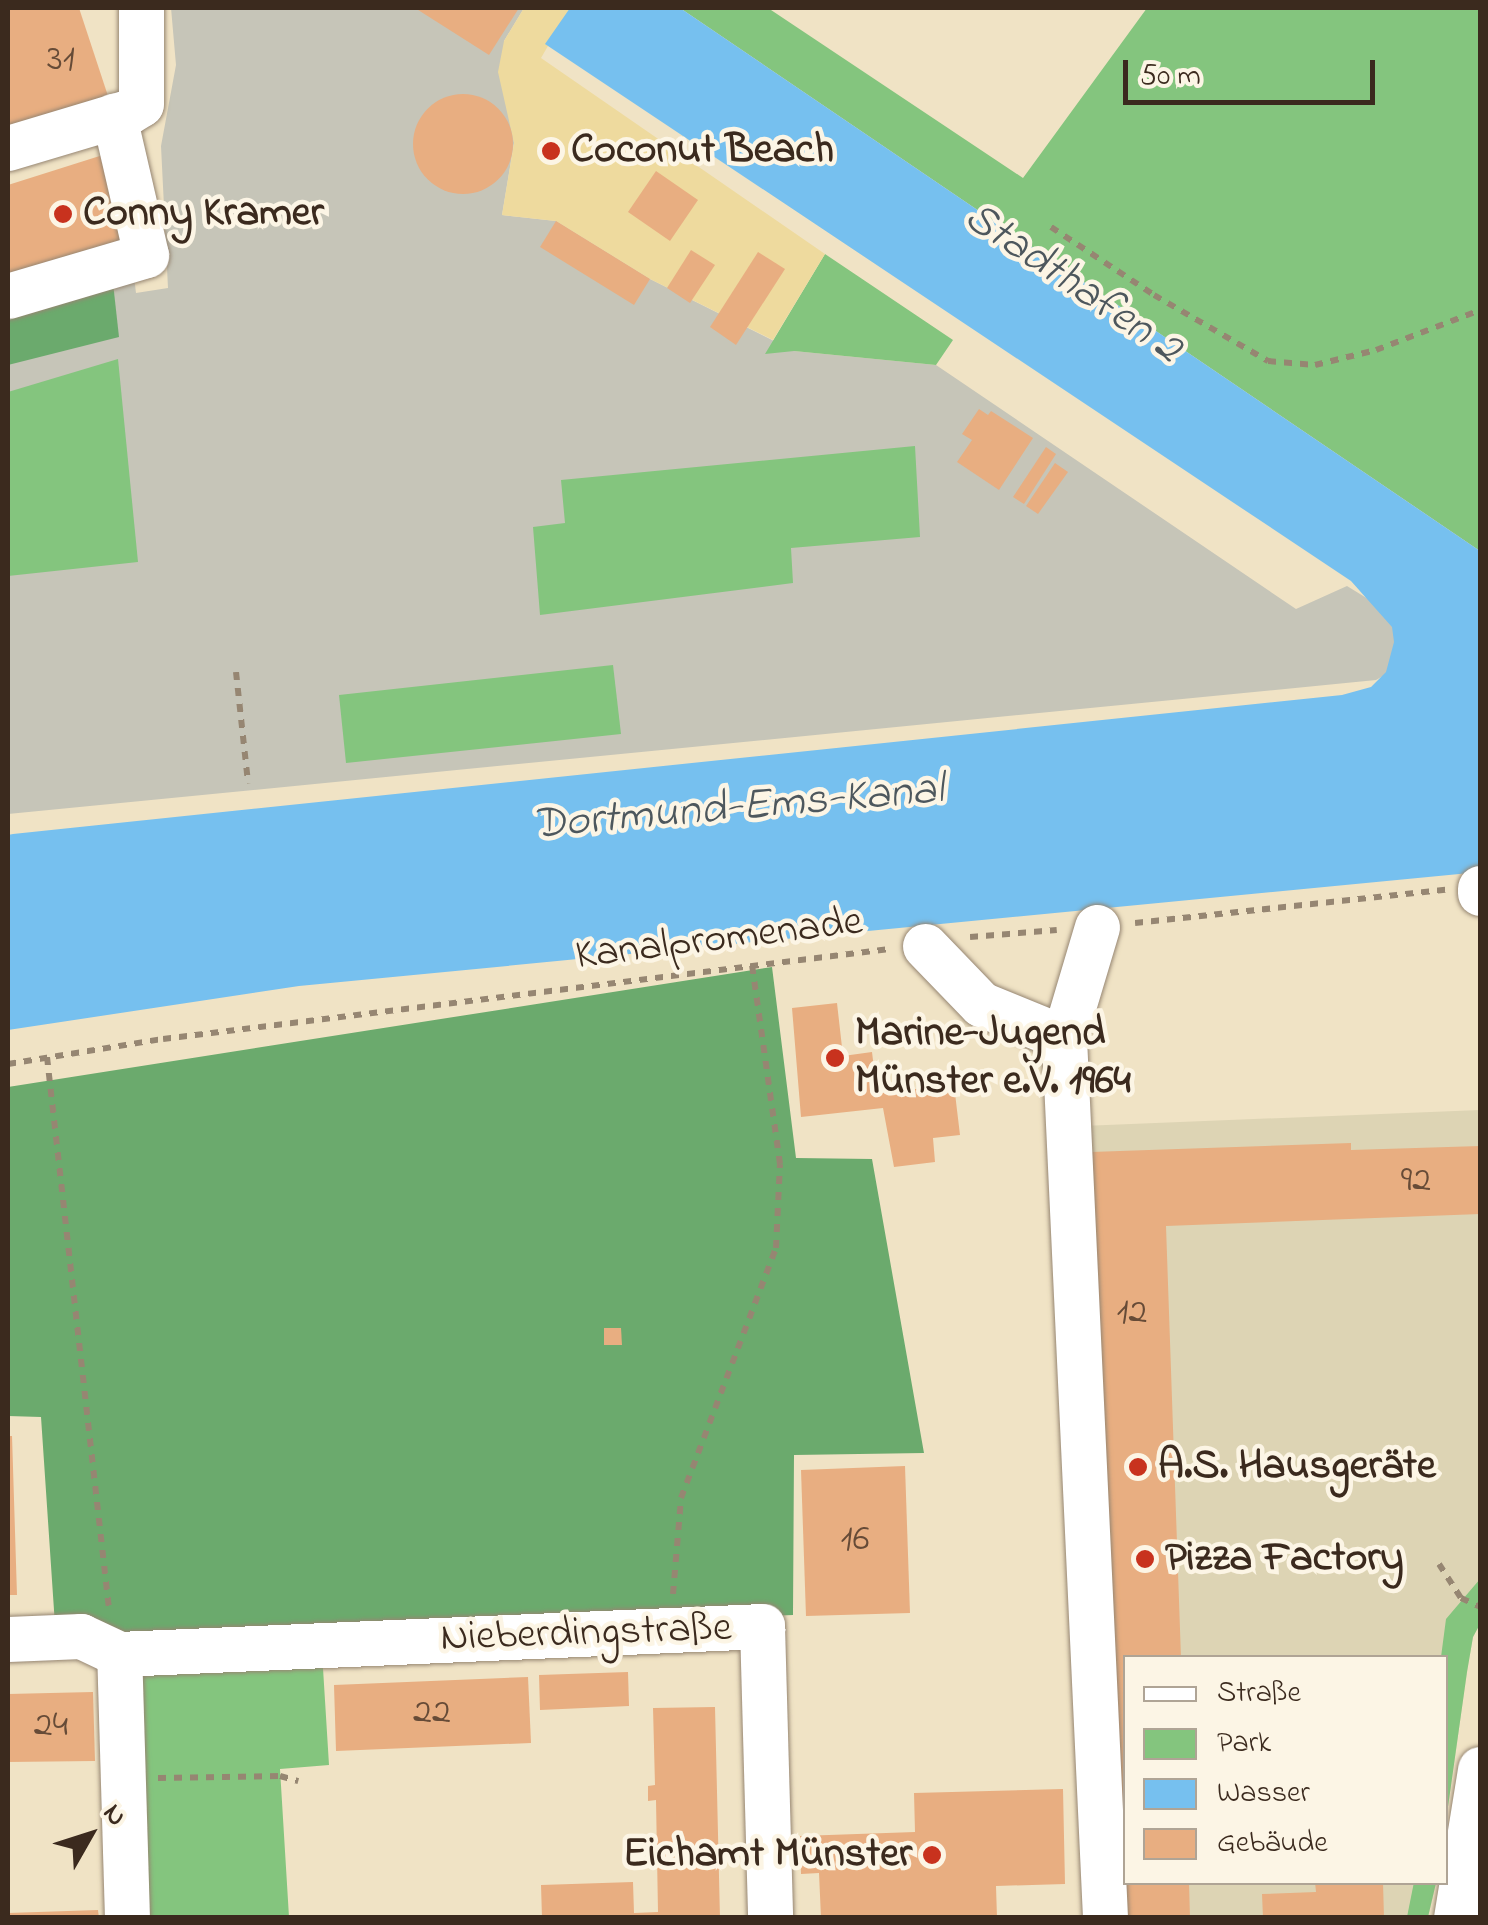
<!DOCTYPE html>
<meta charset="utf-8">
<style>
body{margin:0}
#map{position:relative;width:1488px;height:1925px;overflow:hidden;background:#f0e3c5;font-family:"Indie Flower",sans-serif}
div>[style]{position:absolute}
.built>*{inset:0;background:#ddd4b4}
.industrial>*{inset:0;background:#c6c5b8}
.green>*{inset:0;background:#84c57e}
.forest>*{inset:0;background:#6baa6d}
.sand>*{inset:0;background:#eeda9e}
.water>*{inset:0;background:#76c0ef}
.building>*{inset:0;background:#e8ae81}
.round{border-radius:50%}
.path>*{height:6px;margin-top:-3px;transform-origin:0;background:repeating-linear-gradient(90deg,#968672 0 8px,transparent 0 16px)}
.roads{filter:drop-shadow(0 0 2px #968672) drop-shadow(0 0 2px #968672)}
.minor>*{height:45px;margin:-22.5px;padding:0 22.5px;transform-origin:22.5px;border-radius:22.5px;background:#fff}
.dots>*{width:28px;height:28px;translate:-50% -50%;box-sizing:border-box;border:5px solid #fcf5e5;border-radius:50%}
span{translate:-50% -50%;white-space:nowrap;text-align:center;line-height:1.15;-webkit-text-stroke:9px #fcf5e5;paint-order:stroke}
.number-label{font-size:38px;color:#664b37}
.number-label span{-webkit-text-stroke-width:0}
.poi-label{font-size:42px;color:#3b2a1e;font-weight:700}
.left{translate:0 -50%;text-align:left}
.right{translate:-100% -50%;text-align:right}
.street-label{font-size:42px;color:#3b2a1e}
.water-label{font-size:45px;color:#4d575d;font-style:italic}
.frame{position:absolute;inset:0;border:10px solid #3b2a1e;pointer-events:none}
.legend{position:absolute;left:1123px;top:1655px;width:325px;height:230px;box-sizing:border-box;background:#fcf5e5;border:2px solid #afa495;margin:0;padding:12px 18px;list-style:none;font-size:30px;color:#3b2a1e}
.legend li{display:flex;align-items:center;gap:20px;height:50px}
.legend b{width:50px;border:2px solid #afa495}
.north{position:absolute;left:40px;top:1785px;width:100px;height:100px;-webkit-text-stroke:8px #fcf5e5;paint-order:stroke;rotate:51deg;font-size:28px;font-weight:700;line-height:40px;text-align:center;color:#3b2a1e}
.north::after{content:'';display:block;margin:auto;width:35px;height:45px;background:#3b2a1e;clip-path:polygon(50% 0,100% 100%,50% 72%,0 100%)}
.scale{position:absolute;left:1123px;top:60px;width:252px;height:45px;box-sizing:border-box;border:5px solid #3b2a1e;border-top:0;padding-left:12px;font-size:30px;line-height:35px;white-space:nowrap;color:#3b2a1e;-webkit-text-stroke:8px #fcf5e5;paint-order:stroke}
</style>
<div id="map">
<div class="built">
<i style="clip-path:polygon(1480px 1110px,1480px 1624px,1473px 1637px,1467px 1672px,1446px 1821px,1446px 1658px,1126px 1658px,1126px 1882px,1436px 1883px,1428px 1917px,1118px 1917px,1082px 1126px)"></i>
</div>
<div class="industrial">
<i style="clip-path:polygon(171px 8px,524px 8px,504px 41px,514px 143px,502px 215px,556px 221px,650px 279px,794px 351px,936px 365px,1296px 609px,1347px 586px,1386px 610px,1399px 624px,1390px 672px,1376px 680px,8px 814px,8px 304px,133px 268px,136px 293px,168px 288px,161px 146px,176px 65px)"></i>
</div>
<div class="green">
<i style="clip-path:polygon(680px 8px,768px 8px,1023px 178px,1147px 8px,1480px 8px,1480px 551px)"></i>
<i style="clip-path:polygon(825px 254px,953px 340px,936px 365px,794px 351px,765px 354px)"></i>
<i style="clip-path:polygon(118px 359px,138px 562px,8px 576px,8px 392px)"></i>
<i style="clip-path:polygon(915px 446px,920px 537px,791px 548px,793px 583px,540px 615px,533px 527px,565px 523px,561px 480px)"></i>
<i style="clip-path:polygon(613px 665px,621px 734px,346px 763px,339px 695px)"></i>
<i style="clip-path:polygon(1480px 1579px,1480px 1624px,1473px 1637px,1467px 1672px,1446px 1821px,1446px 1658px,1441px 1657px,1446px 1619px)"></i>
<i style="clip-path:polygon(322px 1652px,329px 1765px,280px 1769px,289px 1917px,144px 1917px,129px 1664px)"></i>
<i style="clip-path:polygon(1414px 1882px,1436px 1883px,1428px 1917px,1407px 1917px)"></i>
</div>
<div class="forest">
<i style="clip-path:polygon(112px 274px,119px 337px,8px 365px,8px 304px)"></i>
<i style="clip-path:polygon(772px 967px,796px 1158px,872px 1159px,924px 1453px,794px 1455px,793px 1615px,126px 1643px,55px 1625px,41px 1417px,8px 1416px,8px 1087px)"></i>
</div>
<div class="sand">
<i style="clip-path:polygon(524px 8px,570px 8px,541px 58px,825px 254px,773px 340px,650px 279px,556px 221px,502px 215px,514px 143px,498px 72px,504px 41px)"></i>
</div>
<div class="water">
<i style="clip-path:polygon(570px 8px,680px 8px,1480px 551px,1480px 872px,299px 986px,8px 1030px,8px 835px,13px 834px,1342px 695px,1371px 687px,1386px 672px,1394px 642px,1392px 627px,1351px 581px,545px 44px)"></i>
</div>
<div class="building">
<i style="clip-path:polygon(8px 8px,79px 8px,108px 96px,8px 129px)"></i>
<i style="clip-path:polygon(415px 8px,519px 8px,489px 55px)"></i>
<i class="round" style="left:413px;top:94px;width:100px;height:100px"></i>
<i style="clip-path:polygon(106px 154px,126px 244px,8px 281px,8px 185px)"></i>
<i style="clip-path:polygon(656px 171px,698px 200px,670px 241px,628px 212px)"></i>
<i style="clip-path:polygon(556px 221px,650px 279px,634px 305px,540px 247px)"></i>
<i style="clip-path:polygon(691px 250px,715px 265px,690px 303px,667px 288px)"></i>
<i style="clip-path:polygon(758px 252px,785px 269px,736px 345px,710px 327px)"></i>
<i style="clip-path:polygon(979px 409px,988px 415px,991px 411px,1033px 438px,999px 490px,957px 462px,972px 440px,962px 434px)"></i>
<i style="clip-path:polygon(1046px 447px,1056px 454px,1024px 504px,1013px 497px)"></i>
<i style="clip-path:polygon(1055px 463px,1068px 472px,1038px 514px,1026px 506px)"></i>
<i style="clip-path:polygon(837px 1003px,843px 1056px,872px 1052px,877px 1093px,954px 1085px,960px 1135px,933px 1138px,935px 1162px,894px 1167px,883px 1108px,801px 1117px,792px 1008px)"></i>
<i style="clip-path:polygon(1351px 1143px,1351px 1150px,1480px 1146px,1480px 1214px,1166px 1226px,1181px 1658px,1126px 1658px,1126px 1882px,1189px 1882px,1190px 1918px,1118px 1918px,1091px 1152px)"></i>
<i style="clip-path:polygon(604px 1328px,621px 1328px,622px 1345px,604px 1345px)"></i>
<i style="clip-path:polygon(8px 1436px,12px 1436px,17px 1595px,8px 1595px)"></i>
<i style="clip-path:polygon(905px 1466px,910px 1613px,806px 1616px,801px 1470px)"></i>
<i style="clip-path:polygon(628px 1672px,629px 1706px,540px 1710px,539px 1675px)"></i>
<i style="clip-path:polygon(528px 1677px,531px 1743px,336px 1751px,334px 1685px)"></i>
<i style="clip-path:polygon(93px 1692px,95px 1761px,8px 1762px,8px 1694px)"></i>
<i style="clip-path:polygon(715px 1707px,720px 1918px,542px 1918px,541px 1885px,633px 1882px,634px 1913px,658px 1912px,656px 1800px,648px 1801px,648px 1786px,655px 1785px,653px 1708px)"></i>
<i style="clip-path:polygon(1063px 1789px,1065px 1884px,996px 1886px,997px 1918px,821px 1918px,819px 1873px,801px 1874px,800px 1836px,915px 1832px,914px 1793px)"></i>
<i style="clip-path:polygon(1315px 1882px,1383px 1882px,1384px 1918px,1263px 1918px,1262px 1894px,1316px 1892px)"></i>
<i style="clip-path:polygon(98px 1910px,99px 1918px,8px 1918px,8px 1913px)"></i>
</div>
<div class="path">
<i style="left:1051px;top:227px;width:123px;rotate:33.4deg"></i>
<i style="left:1154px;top:295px;width:132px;rotate:30.1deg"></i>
<i style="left:1268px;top:361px;width:47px;rotate:4.9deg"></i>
<i style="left:1315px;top:365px;width:63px;rotate:-13.8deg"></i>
<i style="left:1376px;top:350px;width:111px;rotate:-21deg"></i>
<i style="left:236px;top:672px;width:112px;rotate:83.8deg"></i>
<i style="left:1135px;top:923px;width:312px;rotate:-6.1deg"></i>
<i style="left:970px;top:937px;width:87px;rotate:-4.6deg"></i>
<i style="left:47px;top:1057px;width:555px;rotate:83.59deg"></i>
<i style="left:8px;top:1064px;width:157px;rotate:-9.2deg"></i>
<i style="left:163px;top:1039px;width:732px;rotate:-7.07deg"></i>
<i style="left:1439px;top:1564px;width:40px;rotate:57.1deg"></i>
<i style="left:1461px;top:1598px;width:21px;rotate:25deg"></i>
<i style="left:673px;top:1594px;width:96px;rotate:-85.2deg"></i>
<i style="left:681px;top:1498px;width:267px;rotate:-69.2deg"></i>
<i style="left:776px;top:1248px;width:84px;rotate:-87.3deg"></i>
<i style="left:780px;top:1164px;width:201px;rotate:-98deg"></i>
<i style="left:158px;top:1778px;width:122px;rotate:-0.9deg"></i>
<i style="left:280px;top:1776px;width:19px;rotate:16deg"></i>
</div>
<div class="roads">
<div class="minor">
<i style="left:8px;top:148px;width:125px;rotate:-16.7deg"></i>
<i style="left:128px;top:112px;width:15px;rotate:-32deg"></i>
<i style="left:141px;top:104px;width:96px;rotate:-90deg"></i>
<i style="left:8px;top:296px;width:144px;rotate:-16.5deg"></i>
<i style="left:146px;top:255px;width:143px;rotate:-103deg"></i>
<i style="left:1480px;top:888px;width:5px;rotate:90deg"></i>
<i style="left:1097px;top:927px;width:116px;rotate:106.6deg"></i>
<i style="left:1064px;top:1038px;width:881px;rotate:87.33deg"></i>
<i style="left:925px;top:946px;width:81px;rotate:46deg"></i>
<i style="left:981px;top:1004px;width:90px;rotate:22.3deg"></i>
<i style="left:8px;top:1639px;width:73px;rotate:-2.4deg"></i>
<i style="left:81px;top:1636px;width:42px;rotate:25.3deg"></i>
<i style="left:127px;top:1918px;width:264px;rotate:-91.7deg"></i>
<i style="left:119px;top:1654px;width:644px;rotate:-2.49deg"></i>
<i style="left:762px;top:1626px;width:292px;rotate:88.4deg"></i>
<i style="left:1456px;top:1918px;width:151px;rotate:-80.8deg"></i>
</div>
</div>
<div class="dots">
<i style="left:551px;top:151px;background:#c8321e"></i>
<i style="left:63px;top:214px;background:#c8321e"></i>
<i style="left:835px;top:1058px;background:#c8321e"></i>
<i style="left:1138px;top:1467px;background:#c8321e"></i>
<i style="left:1145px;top:1559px;background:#c8321e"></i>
<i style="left:932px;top:1855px;background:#c8321e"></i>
</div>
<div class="number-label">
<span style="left:61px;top:61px">31</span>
<span style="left:1416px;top:1182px">92</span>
<span style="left:1132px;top:1314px">12</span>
<span style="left:855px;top:1541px">16</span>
<span style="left:432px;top:1714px">22</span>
<span style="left:51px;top:1727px">24</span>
</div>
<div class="poi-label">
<span class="left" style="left:571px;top:151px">Coconut Beach</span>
<span class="left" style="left:83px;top:214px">Conny Kramer</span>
<span class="left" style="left:855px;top:1058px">Marine-Jugend<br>Münster e.V. 1964</span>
<span class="left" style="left:1158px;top:1467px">A.S. Hausgeräte</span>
<span class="left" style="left:1165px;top:1559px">Pizza Factory</span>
<span class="right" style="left:912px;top:1855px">Eichamt Münster</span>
</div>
<div class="street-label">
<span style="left:719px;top:940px;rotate:-7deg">Kanalpromenade</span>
<span style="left:586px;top:1634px;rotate:-2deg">Nieberdingstraße</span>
</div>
<div class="water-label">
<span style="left:1072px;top:284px;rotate:34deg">Stadthafen 2</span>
<span style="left:738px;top:809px;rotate:-5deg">Dortmund-Ems-Kanal</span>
</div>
<div class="frame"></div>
<ul class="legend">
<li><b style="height:12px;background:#fff"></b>Straße</li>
<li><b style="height:28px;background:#84c57e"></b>Park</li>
<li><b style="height:28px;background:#76c0ef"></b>Wasser</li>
<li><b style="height:28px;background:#e8ae81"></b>Gebäude</li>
</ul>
<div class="north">N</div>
<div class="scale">50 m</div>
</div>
